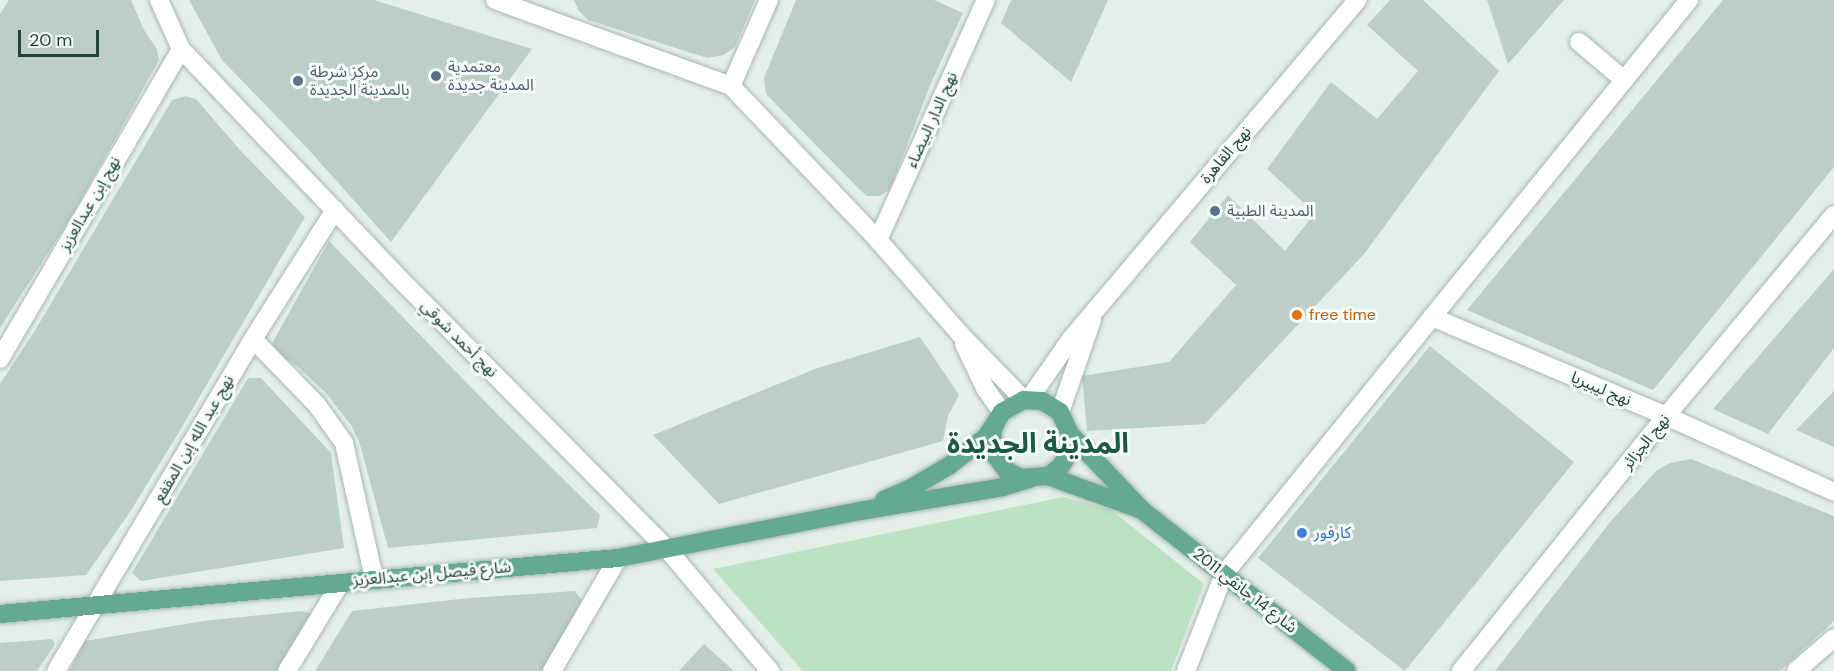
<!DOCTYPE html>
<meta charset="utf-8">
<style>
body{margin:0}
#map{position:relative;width:1834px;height:671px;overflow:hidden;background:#e5efea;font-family:"DM Sans","Noto Sans Arabic",sans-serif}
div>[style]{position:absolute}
.green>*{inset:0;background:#bce2c3}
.building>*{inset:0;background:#bccec5}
.roads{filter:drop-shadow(0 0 2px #a6b8b1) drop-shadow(0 0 2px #a6b8b1)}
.minor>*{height:18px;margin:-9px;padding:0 9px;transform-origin:9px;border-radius:9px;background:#fff}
.major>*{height:18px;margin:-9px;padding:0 9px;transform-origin:9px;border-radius:9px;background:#65a993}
.dots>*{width:16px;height:16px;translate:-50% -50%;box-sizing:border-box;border:3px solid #f6fbf8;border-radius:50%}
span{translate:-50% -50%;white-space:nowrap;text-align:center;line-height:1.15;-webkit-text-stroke:6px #f6fbf8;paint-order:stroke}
.service-label{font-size:16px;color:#4e5e75}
.left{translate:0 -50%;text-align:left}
.street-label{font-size:16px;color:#214438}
.food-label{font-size:16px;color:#c56008}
.shop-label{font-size:16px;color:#366cbe}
.town-label{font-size:28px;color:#1b5945;font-weight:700}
.scale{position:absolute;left:18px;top:30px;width:81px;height:27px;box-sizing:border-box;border:3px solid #214438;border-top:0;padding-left:8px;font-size:18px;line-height:21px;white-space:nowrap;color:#214438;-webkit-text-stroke:4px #f6fbf8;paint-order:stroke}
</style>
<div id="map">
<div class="green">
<i style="clip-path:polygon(1063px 497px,1110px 509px,1204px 584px,1171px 671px,803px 671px,713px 569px)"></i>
</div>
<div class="building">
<i style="clip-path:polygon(9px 0,131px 0,144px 30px,157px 49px,159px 60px,75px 211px,0 328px,0 14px)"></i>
<i style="clip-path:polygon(189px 0,374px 0,532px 49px,391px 242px,308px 149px,222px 60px)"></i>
<i style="clip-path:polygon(574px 0,755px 0,735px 47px,724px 55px,707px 58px,588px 20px,579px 11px)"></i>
<i style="clip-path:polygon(796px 0,934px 0,963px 13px,931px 83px,890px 189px,880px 196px,867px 196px,861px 191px,766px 94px,764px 78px)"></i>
<i style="clip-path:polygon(1011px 0,1108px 0,1071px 82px,1001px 23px)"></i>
<i style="clip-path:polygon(1390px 0,1423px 0,1499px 71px,1364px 254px,1205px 424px,1087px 431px,1082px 376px,1169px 362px,1236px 285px,1190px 242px,1228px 195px,1285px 251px,1315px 213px,1267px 169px,1331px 82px,1377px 119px,1418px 71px,1367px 25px)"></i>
<i style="clip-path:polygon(1487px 0,1564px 0,1508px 64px)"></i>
<i style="clip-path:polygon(1723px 0,1834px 0,1834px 167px,1653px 390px,1467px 310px)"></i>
<i style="clip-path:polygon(186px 96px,196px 99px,240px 150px,305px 217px,176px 437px,130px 512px,86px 575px,0 581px,0 384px,34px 332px,172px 100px)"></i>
<i style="clip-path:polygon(329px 241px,499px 416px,600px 515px,597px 528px,388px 548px,359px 441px,351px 425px,326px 393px,299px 368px,270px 347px)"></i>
<i style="clip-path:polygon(1834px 269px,1834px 348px,1768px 434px,1713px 409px)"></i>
<i style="clip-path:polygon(920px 337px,959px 395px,948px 416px,943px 441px,719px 504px,653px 435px,815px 369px)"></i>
<i style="clip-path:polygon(1430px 346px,1574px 462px,1405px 671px,1258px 558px)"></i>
<i style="clip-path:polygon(248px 378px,261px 378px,331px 453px,344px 548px,141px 581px,132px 573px)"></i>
<i style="clip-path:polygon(1834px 391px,1834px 447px,1796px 430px)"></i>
<i style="clip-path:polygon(1691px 459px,1834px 516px,1834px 621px,1780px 671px,1495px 671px,1611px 521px,1656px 471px,1670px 463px)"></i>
<i style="clip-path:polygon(575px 591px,583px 602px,543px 671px,315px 671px,352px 611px,469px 598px)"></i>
<i style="clip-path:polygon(301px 611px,314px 614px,278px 671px,69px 671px,85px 641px,203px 621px)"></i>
<i style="clip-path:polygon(52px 639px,55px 644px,37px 671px,0 671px,0 643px)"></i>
<i style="clip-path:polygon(704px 644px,734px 671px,679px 671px)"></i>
</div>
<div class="roads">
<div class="minor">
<i style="left:159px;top:0;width:54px;rotate:65.8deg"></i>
<i style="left:181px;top:49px;width:311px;rotate:46.4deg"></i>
<i style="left:395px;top:274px;width:387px;rotate:45.3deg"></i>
<i style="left:667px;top:549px;width:160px;rotate:49.8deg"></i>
<i style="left:495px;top:0;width:251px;rotate:20deg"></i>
<i style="left:731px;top:86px;width:213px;rotate:46.3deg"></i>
<i style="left:878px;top:240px;width:125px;rotate:48.9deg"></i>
<i style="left:960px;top:334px;width:92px;rotate:45.9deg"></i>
<i style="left:1579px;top:42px;width:59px;rotate:40.2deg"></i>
<i style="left:731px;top:86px;width:94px;rotate:-66.2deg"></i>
<i style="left:878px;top:240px;width:263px;rotate:-65.8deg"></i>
<i style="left:1432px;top:317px;width:254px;rotate:22.9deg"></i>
<i style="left:1666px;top:416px;width:184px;rotate:24.3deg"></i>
<i style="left:253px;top:339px;width:92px;rotate:45.9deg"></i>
<i style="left:317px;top:405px;width:47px;rotate:54.6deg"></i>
<i style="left:344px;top:443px;width:138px;rotate:77.5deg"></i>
<i style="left:964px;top:344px;width:49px;rotate:64.5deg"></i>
<i style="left:985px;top:388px;width:29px;rotate:55deg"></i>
<i style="left:0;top:359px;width:359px;rotate:-59.7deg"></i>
<i style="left:1029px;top:399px;width:73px;rotate:-55deg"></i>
<i style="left:1071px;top:339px;width:444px;rotate:-49.8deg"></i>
<i style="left:1060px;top:412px;width:97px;rotate:-70.8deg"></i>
<i style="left:56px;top:671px;width:386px;rotate:-59.3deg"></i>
<i style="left:253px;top:339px;width:153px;rotate:-57.6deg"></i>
<i style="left:287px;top:671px;width:102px;rotate:-58.7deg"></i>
<i style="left:552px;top:671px;width:131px;rotate:-59.7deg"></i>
<i style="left:1186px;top:671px;width:104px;rotate:-68.6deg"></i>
<i style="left:1224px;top:574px;width:739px;rotate:-50.99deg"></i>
<i style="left:1461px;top:671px;width:327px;rotate:-51.2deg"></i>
<i style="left:1666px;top:416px;width:262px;rotate:-50.1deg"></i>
<i style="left:1796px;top:671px;width:50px;rotate:-41deg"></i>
</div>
<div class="major">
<i style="left:1070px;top:434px;width:106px;rotate:46.5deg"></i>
<i style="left:1143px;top:511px;width:259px;rotate:38.1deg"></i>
<i style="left:1048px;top:476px;width:97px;rotate:19.9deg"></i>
<i style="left:884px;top:500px;width:30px;rotate:-24deg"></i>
<i style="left:911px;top:488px;width:45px;rotate:-30.5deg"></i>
<i style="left:950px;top:465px;width:46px;rotate:-37.9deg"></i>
<i style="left:986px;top:437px;width:18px;rotate:-56deg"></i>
<i style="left:996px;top:422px;width:12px;rotate:-59deg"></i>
<i style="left:1002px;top:412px;width:25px;rotate:-29deg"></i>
<i style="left:1024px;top:400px;width:18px;rotate:3deg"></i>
<i style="left:1042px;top:401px;width:21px;rotate:31deg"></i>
<i style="left:1060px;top:412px;width:24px;rotate:66deg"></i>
<i style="left:1070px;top:434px;width:22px;rotate:98deg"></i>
<i style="left:1067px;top:456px;width:12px;rotate:121deg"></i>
<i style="left:1061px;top:466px;width:16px;rotate:142deg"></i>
<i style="left:1048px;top:476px;width:27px;rotate:176deg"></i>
<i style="left:1021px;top:478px;width:16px;rotate:-153deg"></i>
<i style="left:1007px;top:471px;width:21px;rotate:-127deg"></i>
<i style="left:994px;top:454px;width:22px;rotate:-95deg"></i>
<i style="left:992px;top:432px;width:11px;rotate:-68deg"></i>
<i style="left:0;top:614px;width:621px;rotate:-5.18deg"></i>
<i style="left:618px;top:558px;width:247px;rotate:-11deg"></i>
<i style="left:860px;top:511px;width:145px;rotate:-9.5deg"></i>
<i style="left:1003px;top:487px;width:28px;rotate:-17deg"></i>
</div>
</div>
<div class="dots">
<i style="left:436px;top:76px;background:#5c6f8a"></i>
<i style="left:298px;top:81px;background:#5c6f8a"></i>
<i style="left:1215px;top:211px;background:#5c6f8a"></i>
<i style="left:1297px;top:315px;background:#e8710a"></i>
<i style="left:1302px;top:533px;background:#3f7fe0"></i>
</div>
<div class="service-label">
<span class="left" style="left:448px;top:76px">معتمدية<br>المدينة جديدة</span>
<span class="left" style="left:310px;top:81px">مركز شرطة<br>بالمدينة الجديدة</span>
<span class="left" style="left:1227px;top:211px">المدينة الطبية</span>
</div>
<div class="street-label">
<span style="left:932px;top:120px;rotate:-66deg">نهج الدار البيضاء</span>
<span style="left:1226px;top:155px;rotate:-50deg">نهج القاهرة</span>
<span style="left:90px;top:204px;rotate:-60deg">نهج إبن عبدالعزيز</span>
<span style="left:459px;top:339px;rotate:45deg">نهج أحمد شوقي</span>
<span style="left:1601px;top:389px;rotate:23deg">نهج ليبيريا</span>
<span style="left:194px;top:439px;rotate:-60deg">نهج عبد الله إبن المقفع</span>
<span style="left:1646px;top:442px;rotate:-51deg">نهج الجزائر</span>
<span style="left:432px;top:574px;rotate:-5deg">شارع فيصل إبن عبدالعزيز</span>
<span style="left:1245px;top:591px;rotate:38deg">شارع 14 جانفي 2011</span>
</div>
<div class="food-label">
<span class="left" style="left:1309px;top:315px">free time</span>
</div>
<div class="shop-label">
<span class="left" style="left:1314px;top:533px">كارفور</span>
</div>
<div class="town-label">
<span style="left:1038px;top:444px">المدينة الجديدة</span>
</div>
<div class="scale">20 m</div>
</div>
